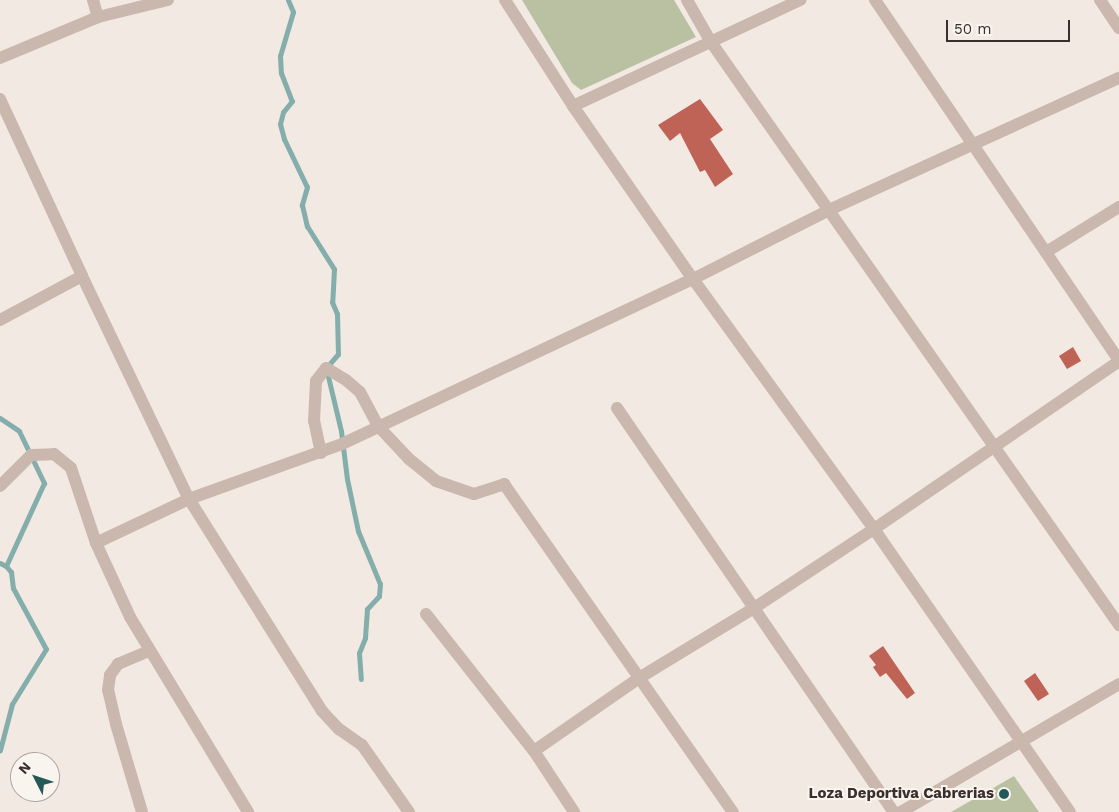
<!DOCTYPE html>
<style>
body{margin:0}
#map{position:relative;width:1119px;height:812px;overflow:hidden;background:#f2e9e2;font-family:"Work Sans",sans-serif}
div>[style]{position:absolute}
.green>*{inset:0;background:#bac1a3}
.stream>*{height:5px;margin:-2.5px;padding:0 2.5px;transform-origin:2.5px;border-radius:2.5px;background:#83aeab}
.building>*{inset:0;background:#be6355}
.minor>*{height:12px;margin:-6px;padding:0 6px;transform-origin:6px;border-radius:6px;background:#cab8af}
.dots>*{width:14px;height:14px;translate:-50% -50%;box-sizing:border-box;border:2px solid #faf4ef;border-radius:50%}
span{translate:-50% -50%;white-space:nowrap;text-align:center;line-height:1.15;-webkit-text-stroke:4px #faf4ef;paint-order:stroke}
.poi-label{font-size:15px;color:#3a2f2c;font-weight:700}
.right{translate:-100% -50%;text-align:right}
.north{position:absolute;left:10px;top:752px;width:50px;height:50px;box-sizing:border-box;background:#faf4ef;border:1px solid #ada5a1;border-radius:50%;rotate:311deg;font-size:14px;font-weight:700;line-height:20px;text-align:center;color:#3a2f2c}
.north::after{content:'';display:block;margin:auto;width:18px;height:22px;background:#245957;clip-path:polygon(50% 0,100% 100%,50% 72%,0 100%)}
.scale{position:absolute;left:946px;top:20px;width:124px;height:22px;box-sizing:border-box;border:2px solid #3a2f2c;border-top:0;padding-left:6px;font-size:15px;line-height:18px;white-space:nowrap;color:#3a2f2c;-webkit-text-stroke:4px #faf4ef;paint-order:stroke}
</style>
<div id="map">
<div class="green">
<i style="clip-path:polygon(522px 0,674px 0,696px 37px,581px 90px,572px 83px)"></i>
<i style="clip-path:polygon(1014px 776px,1039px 812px,951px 812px)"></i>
</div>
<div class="stream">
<i style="left:288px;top:0;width:13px;rotate:67deg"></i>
<i style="left:293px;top:12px;width:46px;rotate:106.5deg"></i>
<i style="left:280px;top:56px;width:17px;rotate:87deg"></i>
<i style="left:281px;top:73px;width:30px;rotate:69deg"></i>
<i style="left:292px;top:101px;width:14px;rotate:129deg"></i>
<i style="left:283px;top:112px;width:12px;rotate:104deg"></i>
<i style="left:280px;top:124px;width:16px;rotate:75deg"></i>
<i style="left:284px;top:139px;width:53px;rotate:64.4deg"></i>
<i style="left:307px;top:187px;width:19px;rotate:106deg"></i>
<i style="left:302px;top:205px;width:22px;rotate:77deg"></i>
<i style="left:307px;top:226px;width:51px;rotate:57.9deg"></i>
<i style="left:334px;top:269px;width:33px;rotate:93deg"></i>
<i style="left:332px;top:302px;width:13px;rotate:67deg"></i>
<i style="left:337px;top:314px;width:40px;rotate:88.6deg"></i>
<i style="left:338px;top:354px;width:18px;rotate:131deg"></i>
<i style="left:326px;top:368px;width:65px;rotate:76.6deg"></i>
<i style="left:341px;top:431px;width:48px;rotate:82.9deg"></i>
<i style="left:347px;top:479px;width:53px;rotate:78.1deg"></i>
<i style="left:358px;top:531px;width:57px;rotate:67.5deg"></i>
<i style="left:380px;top:584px;width:12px;rotate:95deg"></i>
<i style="left:379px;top:596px;width:18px;rotate:133deg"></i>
<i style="left:367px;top:609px;width:29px;rotate:94deg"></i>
<i style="left:365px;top:638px;width:16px;rotate:112deg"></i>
<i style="left:359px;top:653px;width:26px;rotate:86deg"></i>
<i style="left:0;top:418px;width:23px;rotate:34deg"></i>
<i style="left:19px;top:431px;width:58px;rotate:64.3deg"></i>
<i style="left:44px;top:483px;width:91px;rotate:114.6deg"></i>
<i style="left:0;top:563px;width:7px;rotate:27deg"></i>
<i style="left:6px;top:566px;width:8px;rotate:50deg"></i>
<i style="left:11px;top:572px;width:16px;rotate:83deg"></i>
<i style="left:13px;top:588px;width:69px;rotate:61.6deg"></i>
<i style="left:46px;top:649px;width:65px;rotate:121.7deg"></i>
<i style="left:12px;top:704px;width:48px;rotate:104.6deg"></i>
</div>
<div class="building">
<i style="clip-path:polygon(700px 99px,723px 130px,710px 139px,733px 174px,715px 187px,705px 170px,700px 172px,680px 133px,670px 141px,658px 125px)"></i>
<i style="clip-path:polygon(1073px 347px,1081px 361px,1067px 369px,1059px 356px)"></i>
<i style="clip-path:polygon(883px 646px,915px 693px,907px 699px,886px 673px,880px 677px,873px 667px,876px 665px,869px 656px)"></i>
<i style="clip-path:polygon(1035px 673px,1049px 694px,1038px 701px,1024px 681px)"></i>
</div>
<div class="minor">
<i style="left:93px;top:0;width:18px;rotate:74deg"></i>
<i style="left:505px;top:0;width:126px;rotate:57.3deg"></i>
<i style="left:573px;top:106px;width:211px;rotate:55.3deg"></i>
<i style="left:693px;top:279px;width:309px;rotate:54.1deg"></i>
<i style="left:874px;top:529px;width:344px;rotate:55.3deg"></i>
<i style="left:687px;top:0;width:48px;rotate:60.3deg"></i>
<i style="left:711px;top:42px;width:712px;rotate:55.01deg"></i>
<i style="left:875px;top:0;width:435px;rotate:55.9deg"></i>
<i style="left:1100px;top:0;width:34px;rotate:56deg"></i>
<i style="left:0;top:58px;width:106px;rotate:-22.7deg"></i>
<i style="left:98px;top:17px;width:72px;rotate:-13.7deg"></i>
<i style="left:0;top:99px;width:195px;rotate:65.1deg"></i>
<i style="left:82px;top:276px;width:247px;rotate:64.4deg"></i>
<i style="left:189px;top:499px;width:250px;rotate:57.9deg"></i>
<i style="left:322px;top:711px;width:25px;rotate:47deg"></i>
<i style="left:339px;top:729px;width:28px;rotate:35deg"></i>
<i style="left:362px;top:745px;width:82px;rotate:55deg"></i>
<i style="left:573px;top:106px;width:251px;rotate:-25deg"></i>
<i style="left:1046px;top:252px;width:86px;rotate:-31.7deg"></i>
<i style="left:0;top:320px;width:93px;rotate:-28.2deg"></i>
<i style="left:617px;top:408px;width:490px;rotate:55.6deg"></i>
<i style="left:321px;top:453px;width:33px;rotate:-102deg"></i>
<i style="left:314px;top:421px;width:40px;rotate:-87.1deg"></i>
<i style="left:316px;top:381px;width:16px;rotate:-52deg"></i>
<i style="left:326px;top:368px;width:23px;rotate:31deg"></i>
<i style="left:346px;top:380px;width:18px;rotate:41deg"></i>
<i style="left:360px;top:392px;width:40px;rotate:62deg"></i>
<i style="left:379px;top:427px;width:44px;rotate:46.8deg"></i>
<i style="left:409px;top:459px;width:35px;rotate:39deg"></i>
<i style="left:436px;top:481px;width:40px;rotate:18.9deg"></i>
<i style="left:474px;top:494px;width:32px;rotate:-18deg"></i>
<i style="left:504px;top:484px;width:400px;rotate:55.1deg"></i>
<i style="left:0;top:486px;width:44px;rotate:-45deg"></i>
<i style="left:31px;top:455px;width:23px;rotate:-2deg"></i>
<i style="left:54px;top:454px;width:22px;rotate:39deg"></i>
<i style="left:71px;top:468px;width:79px;rotate:71.6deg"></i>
<i style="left:96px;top:543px;width:81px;rotate:65.3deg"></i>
<i style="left:130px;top:617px;width:228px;rotate:58.8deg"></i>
<i style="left:96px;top:543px;width:103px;rotate:-25.3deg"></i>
<i style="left:189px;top:499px;width:163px;rotate:-19.8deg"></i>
<i style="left:342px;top:444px;width:388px;rotate:-25.2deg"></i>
<i style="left:693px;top:279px;width:153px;rotate:-26.9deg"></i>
<i style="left:829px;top:210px;width:319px;rotate:-24.5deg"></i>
<i style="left:426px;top:614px;width:174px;rotate:51.8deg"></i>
<i style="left:534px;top:751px;width:73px;rotate:56.7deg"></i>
<i style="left:534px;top:751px;width:128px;rotate:-34.8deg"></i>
<i style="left:639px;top:678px;width:135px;rotate:-31.3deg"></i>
<i style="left:754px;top:608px;width:144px;rotate:-33.4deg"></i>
<i style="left:874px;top:529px;width:297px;rotate:-34.4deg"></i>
<i style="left:142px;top:812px;width:92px;rotate:-106.5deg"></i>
<i style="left:116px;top:724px;width:35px;rotate:-103deg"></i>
<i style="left:108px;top:690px;width:15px;rotate:-82deg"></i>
<i style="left:110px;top:675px;width:14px;rotate:-54deg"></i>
<i style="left:118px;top:664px;width:34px;rotate:-23deg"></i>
<i style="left:901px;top:812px;width:253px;rotate:-30.4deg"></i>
</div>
<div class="dots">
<i style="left:1004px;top:794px;background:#245957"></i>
</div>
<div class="poi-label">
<span class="right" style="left:994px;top:794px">Loza Deportiva Cabrerias</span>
</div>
<div class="north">N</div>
<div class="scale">50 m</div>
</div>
